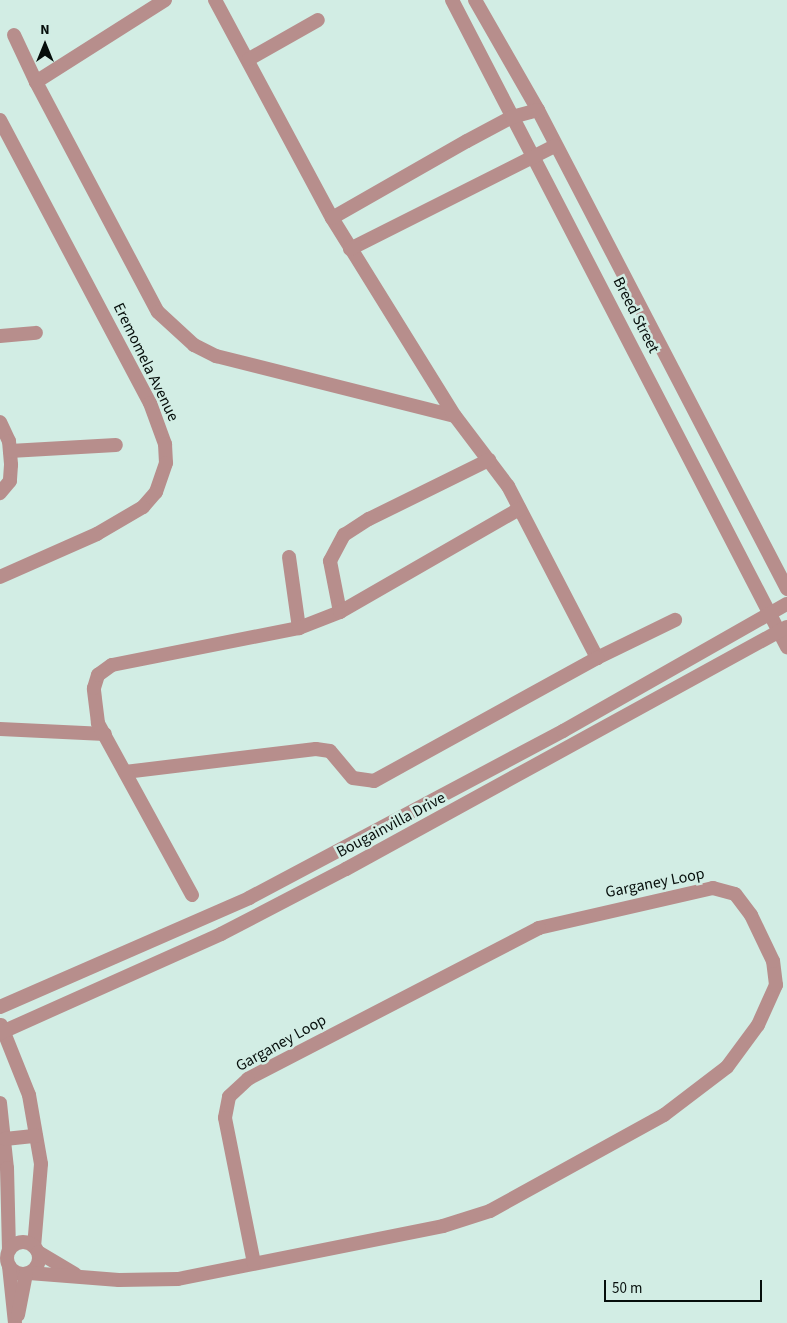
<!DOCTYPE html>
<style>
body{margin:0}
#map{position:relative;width:787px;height:1323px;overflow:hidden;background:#d2ede4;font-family:"Source Sans 3",sans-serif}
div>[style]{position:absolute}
.minor>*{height:14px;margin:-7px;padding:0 7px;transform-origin:7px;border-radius:7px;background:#b78e8c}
.minor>.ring{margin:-7px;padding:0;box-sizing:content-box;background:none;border:14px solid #b78e8c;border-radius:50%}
span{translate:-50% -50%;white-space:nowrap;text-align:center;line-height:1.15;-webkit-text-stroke:5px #d2ede4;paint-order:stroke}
.street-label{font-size:16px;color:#060e0b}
.north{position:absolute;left:20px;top:20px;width:50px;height:50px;-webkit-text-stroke:4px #d2ede4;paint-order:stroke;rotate:0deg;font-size:14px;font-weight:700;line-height:20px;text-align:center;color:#060e0b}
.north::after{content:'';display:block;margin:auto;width:18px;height:22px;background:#060e0b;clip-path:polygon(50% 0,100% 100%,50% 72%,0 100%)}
.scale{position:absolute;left:604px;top:1280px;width:158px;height:22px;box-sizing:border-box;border:2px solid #060e0b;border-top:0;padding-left:6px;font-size:15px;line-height:18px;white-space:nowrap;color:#060e0b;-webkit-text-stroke:4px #d2ede4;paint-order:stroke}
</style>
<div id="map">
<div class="minor">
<i style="left:165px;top:0;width:153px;rotate:147.6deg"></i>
<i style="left:36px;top:82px;width:260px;rotate:62.1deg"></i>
<i style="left:158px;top:312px;width:49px;rotate:42.5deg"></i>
<i style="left:194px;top:345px;width:25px;rotate:27deg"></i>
<i style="left:216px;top:356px;width:246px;rotate:14.1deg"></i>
<i style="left:455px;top:416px;width:88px;rotate:52.9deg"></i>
<i style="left:508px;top:486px;width:194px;rotate:62.6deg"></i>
<i style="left:597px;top:658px;width:87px;rotate:-26deg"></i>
<i style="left:215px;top:0;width:247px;rotate:61.8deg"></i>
<i style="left:332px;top:218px;width:233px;rotate:58.2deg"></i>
<i style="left:452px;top:0;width:729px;rotate:62.63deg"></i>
<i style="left:475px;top:0;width:127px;rotate:60.2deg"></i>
<i style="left:538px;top:110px;width:540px;rotate:62.53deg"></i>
<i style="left:14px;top:35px;width:52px;rotate:64.9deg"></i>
<i style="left:249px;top:59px;width:79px;rotate:-29.5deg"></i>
<i style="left:0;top:120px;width:320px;rotate:62.1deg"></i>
<i style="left:150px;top:403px;width:44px;rotate:69.9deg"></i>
<i style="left:165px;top:444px;width:19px;rotate:87deg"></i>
<i style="left:166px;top:463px;width:31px;rotate:109deg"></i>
<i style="left:156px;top:492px;width:20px;rotate:131deg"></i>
<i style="left:143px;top:507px;width:53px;rotate:149.6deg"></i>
<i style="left:97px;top:534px;width:106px;rotate:156.1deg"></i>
<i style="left:332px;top:218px;width:155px;rotate:-29.7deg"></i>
<i style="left:467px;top:141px;width:51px;rotate:-28.1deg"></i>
<i style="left:512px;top:117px;width:27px;rotate:-15deg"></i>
<i style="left:350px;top:249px;width:229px;rotate:-26.7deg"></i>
<i style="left:0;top:336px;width:36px;rotate:-5deg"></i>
<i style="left:0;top:422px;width:21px;rotate:65deg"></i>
<i style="left:9px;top:441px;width:24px;rotate:85deg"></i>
<i style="left:11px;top:465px;width:16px;rotate:94deg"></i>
<i style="left:10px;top:481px;width:16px;rotate:130deg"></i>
<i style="left:10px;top:451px;width:106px;rotate:-3.2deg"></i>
<i style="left:289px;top:557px;width:72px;rotate:82deg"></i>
<i style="left:340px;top:612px;width:52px;rotate:-101.1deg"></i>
<i style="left:330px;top:561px;width:30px;rotate:-62deg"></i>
<i style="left:344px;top:535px;width:30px;rotate:-33deg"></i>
<i style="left:369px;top:519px;width:134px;rotate:-26.2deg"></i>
<i style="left:0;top:729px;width:105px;rotate:2.7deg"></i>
<i style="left:125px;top:772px;width:192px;rotate:-6.9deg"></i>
<i style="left:316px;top:749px;width:14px;rotate:8deg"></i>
<i style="left:330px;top:751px;width:35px;rotate:50deg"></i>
<i style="left:353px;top:778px;width:21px;rotate:8deg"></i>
<i style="left:374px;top:781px;width:255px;rotate:-28.9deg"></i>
<i style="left:192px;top:895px;width:196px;rotate:-118.7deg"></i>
<i style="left:98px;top:723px;width:35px;rotate:-97deg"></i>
<i style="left:94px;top:688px;width:14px;rotate:-73deg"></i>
<i style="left:98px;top:675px;width:17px;rotate:-36deg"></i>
<i style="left:112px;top:665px;width:191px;rotate:-11.2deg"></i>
<i style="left:299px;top:628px;width:44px;rotate:-21.3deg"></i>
<i style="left:340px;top:612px;width:207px;rotate:-29.9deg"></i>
<i style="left:0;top:1007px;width:272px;rotate:-23.6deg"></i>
<i style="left:249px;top:898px;width:356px;rotate:-28deg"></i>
<i style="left:563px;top:731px;width:257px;rotate:-29.6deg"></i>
<i style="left:1px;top:1025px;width:75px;rotate:68.2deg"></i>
<i style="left:29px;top:1095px;width:70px;rotate:80.1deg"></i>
<i style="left:41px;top:1164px;width:83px;rotate:94.8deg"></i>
<i style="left:0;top:1033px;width:242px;rotate:-24.1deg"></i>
<i style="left:221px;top:934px;width:141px;rotate:-27.5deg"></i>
<i style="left:346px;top:869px;width:503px;rotate:-28.76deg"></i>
<i style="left:0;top:1103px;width:65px;rotate:83.9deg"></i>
<i style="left:7px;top:1168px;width:82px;rotate:88.6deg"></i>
<i style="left:5px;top:1139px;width:31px;rotate:-6deg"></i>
<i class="ring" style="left:7px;top:1242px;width:18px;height:18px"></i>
<i style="left:38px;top:1252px;width:43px;rotate:30.7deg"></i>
<i style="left:9px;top:1266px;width:57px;rotate:84deg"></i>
<i style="left:29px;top:1273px;width:90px;rotate:4.4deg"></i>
<i style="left:119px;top:1280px;width:59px;rotate:-1deg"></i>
<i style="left:178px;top:1279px;width:270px;rotate:-11.3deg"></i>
<i style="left:443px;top:1226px;width:49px;rotate:-17.7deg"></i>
<i style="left:490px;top:1211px;width:199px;rotate:-28.9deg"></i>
<i style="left:664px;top:1115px;width:79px;rotate:-37.3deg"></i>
<i style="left:727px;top:1067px;width:52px;rotate:-53.6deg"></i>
<i style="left:758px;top:1025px;width:44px;rotate:-65.8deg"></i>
<i style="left:776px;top:985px;width:24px;rotate:-97deg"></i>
<i style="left:773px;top:961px;width:51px;rotate:-115.6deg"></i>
<i style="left:751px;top:915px;width:26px;rotate:-127deg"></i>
<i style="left:735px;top:894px;width:23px;rotate:-165deg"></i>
<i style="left:713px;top:888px;width:179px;rotate:167.1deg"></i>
<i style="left:539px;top:928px;width:328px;rotate:152.6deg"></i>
<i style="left:248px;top:1079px;width:26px;rotate:137deg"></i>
<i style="left:229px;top:1097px;width:21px;rotate:101deg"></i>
<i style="left:225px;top:1118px;width:148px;rotate:78.7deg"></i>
<i style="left:18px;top:1315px;width:42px;rotate:-79deg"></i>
</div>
<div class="street-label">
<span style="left:636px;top:315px;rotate:63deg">Breed Street</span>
<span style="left:146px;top:362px;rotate:64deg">Eremomela Avenue</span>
<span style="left:391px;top:825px;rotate:-28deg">Bougainvilla Drive</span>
<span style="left:655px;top:883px;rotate:-11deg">Garganey Loop</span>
<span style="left:281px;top:1043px;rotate:-29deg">Garganey Loop</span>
</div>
<div class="north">N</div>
<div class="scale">50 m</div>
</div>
